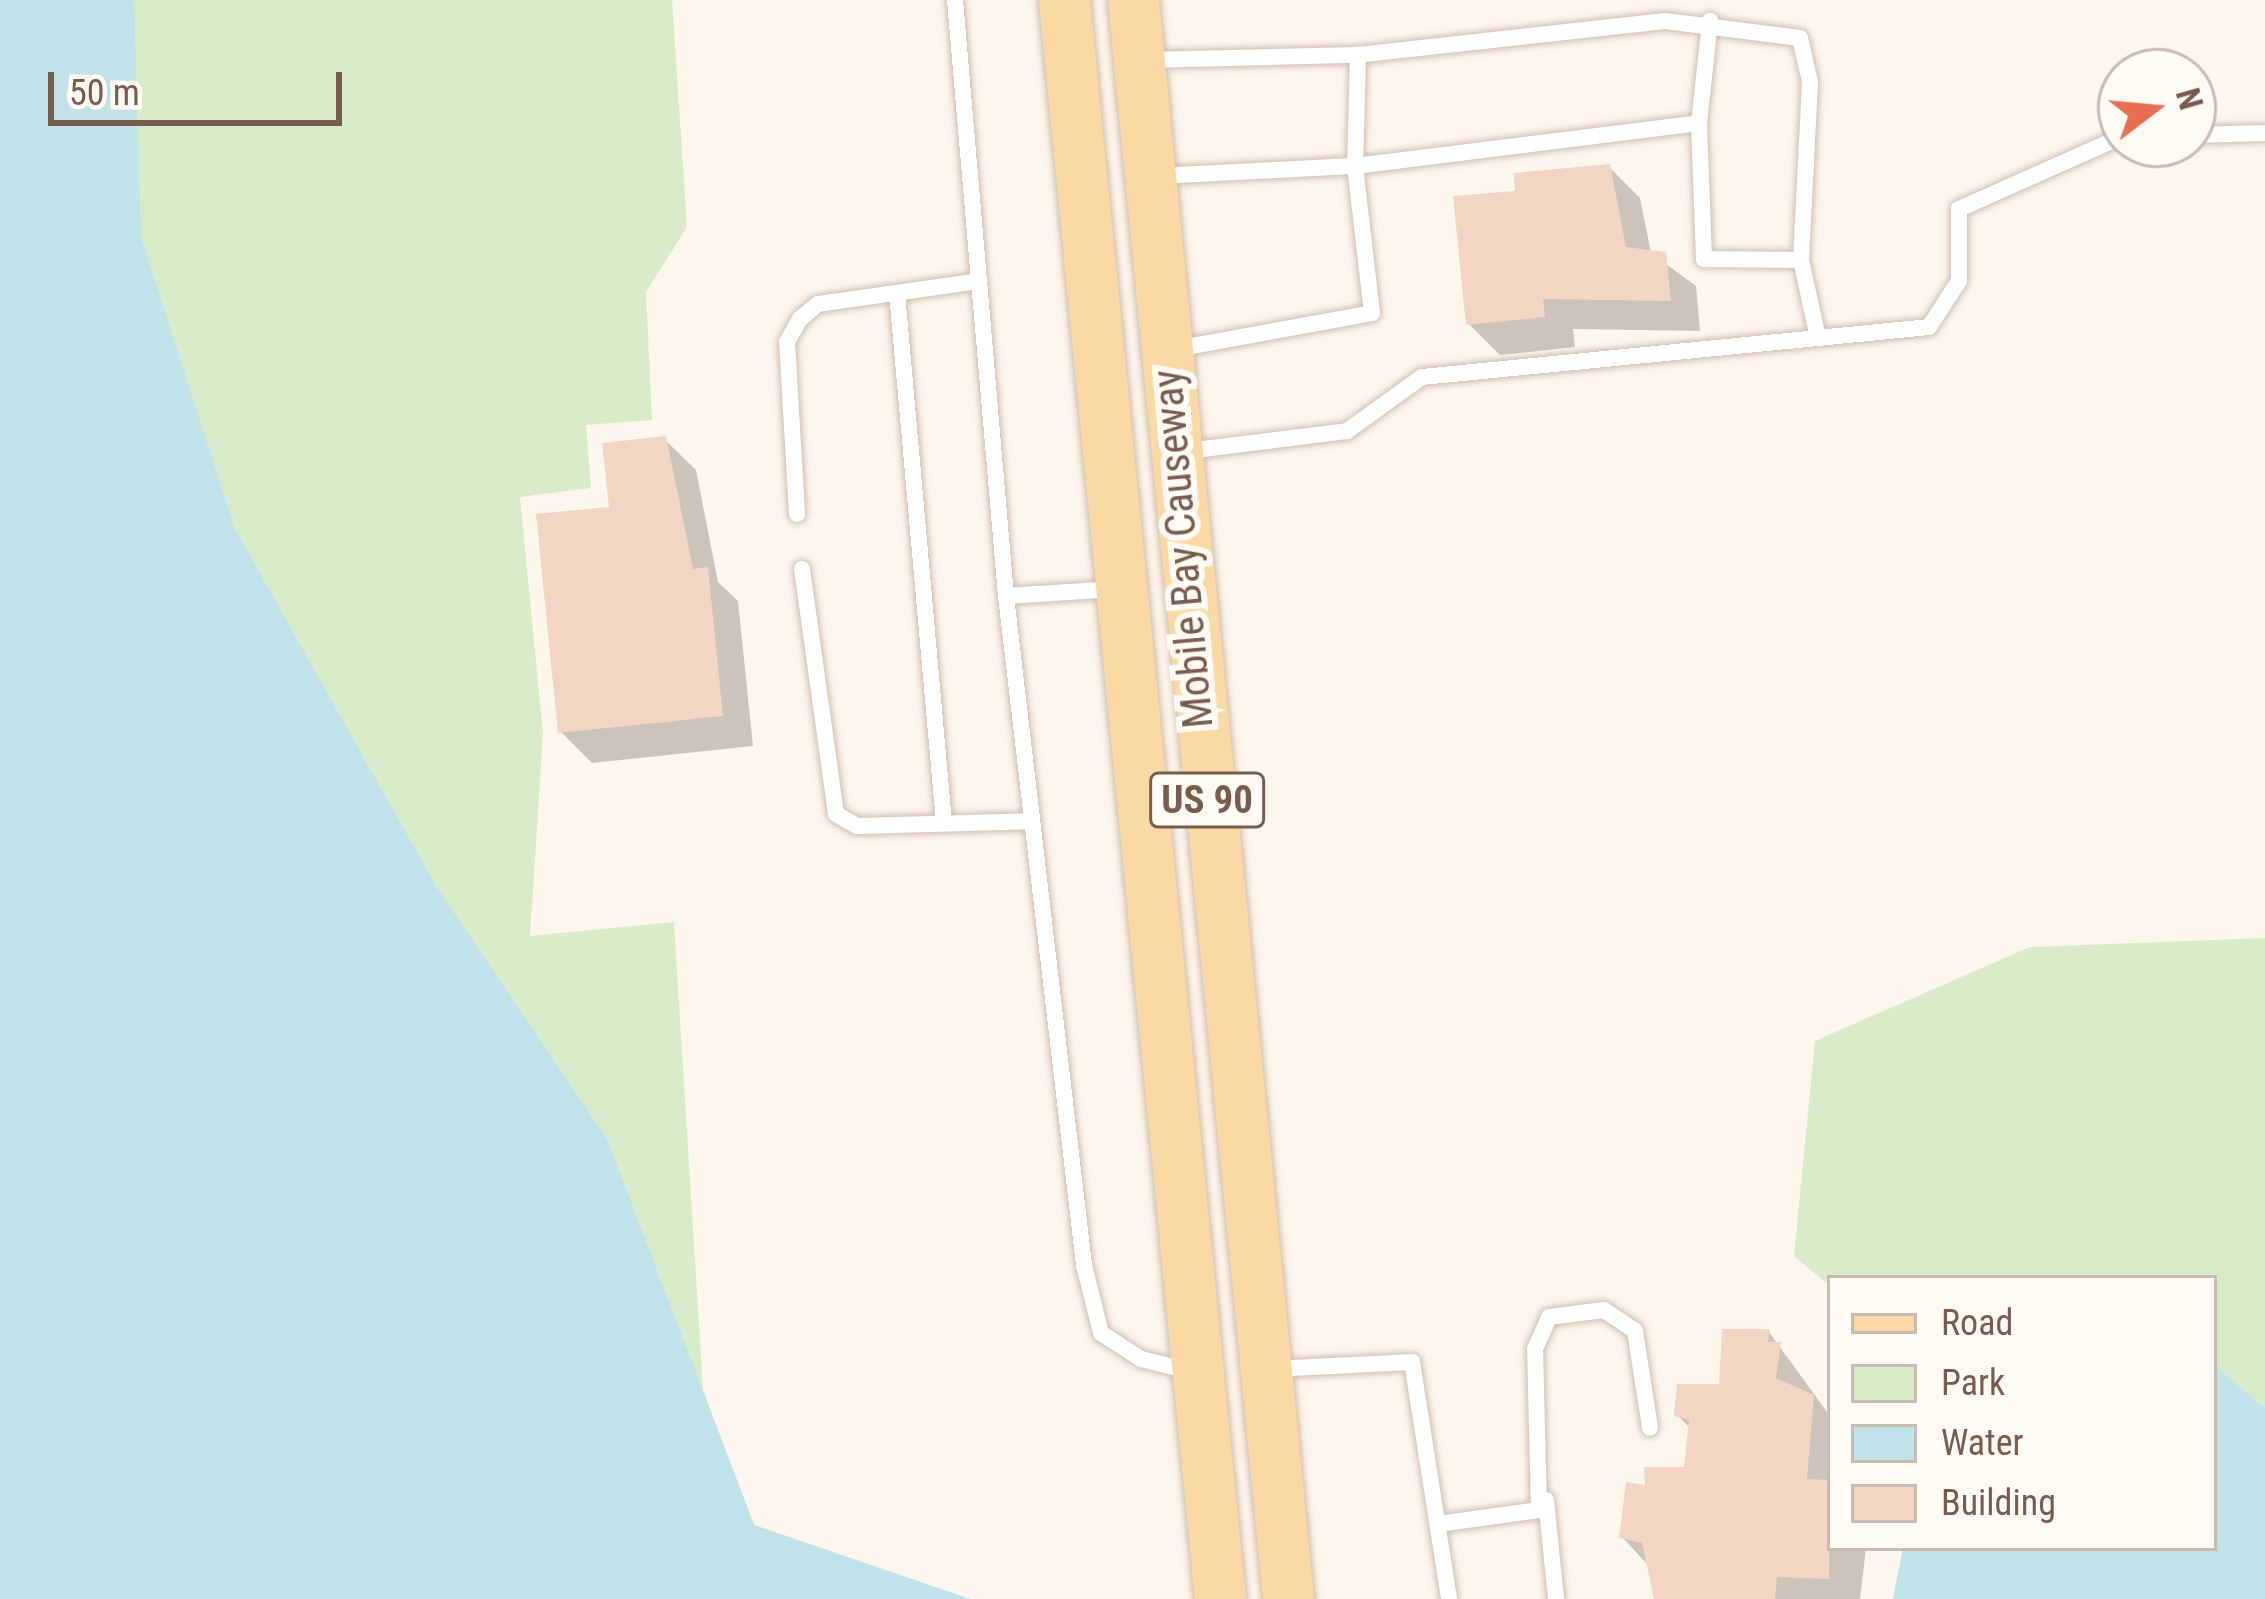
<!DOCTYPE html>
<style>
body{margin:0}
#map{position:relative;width:2265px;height:1599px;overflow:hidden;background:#fdf6ec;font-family:"Roboto Condensed",sans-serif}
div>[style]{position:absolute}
.green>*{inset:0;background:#d8ecc9}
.water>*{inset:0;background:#bfe3e8}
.shadow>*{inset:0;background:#0003}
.building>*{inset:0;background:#f3d5c3}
.roads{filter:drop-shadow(0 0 3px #d1beb0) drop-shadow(0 0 3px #d1beb0)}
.lane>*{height:16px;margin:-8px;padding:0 8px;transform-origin:8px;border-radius:8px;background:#fff}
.primary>*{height:51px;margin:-25.5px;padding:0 25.5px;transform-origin:25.5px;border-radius:25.5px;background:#fbd9a5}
span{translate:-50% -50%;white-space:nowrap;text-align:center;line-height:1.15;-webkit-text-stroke:12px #fffaf3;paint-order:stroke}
.shield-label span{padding:3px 9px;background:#fffaf3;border:3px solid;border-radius:9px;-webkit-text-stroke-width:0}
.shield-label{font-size:39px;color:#7a5c4d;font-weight:700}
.street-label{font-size:42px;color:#7a5c4d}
.legend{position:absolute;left:1827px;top:1275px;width:390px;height:276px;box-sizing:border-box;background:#fffaf3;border:3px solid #cabbb1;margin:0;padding:15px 21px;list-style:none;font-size:36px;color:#7a5c4d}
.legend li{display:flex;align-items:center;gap:24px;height:60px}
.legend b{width:60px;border:3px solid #cabbb1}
.north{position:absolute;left:2097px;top:48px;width:120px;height:120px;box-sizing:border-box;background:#fffaf3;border:3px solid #cabbb1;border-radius:50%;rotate:74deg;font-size:33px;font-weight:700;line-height:48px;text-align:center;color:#7a5c4d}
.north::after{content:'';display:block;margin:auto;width:42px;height:54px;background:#e76f51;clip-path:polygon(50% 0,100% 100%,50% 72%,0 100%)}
.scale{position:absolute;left:48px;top:72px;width:294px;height:54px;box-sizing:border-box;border:6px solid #7a5c4d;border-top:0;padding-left:15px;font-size:36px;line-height:42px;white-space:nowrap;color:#7a5c4d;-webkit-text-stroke:9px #fffaf3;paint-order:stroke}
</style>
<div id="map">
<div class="green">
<i style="clip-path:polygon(0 0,672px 0,687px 227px,646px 292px,652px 420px,586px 425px,591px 488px,520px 497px,543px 733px,530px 936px,674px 922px,703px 1390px,754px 1525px,970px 1599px,0 1599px)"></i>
<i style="clip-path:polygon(2265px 938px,2265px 1408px,2214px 1365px,2214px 1278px,1830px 1278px,1830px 1286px,1794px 1256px,1815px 1041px,2030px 947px)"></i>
</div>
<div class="water">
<i style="clip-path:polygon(0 0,134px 0,141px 237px,235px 529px,436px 886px,607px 1139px,754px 1525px,970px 1599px,0 1599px)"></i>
<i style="clip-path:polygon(2214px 1365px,2265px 1408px,2265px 1599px,1893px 1599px,1903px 1548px,2214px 1548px)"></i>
</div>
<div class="shadow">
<i style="clip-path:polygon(1609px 167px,1640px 198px,1651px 253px,1696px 286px,1700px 331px,1573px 329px,1575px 347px,1500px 355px,1469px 324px,1519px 194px)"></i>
<i style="clip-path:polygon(664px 439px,696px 470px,718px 582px,738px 601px,753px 746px,592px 763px,561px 732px,612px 510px)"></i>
<i style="clip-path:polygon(1769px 1332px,1830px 1416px,1830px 1548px,1866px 1548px,1860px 1599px,1657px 1599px,1658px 1576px,1622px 1537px,1648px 1489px,1686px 1470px,1691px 1429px,1677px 1415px,1721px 1387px)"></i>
</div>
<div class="building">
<i style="clip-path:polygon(1610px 164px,1626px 247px,1666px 252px,1671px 301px,1543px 299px,1545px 317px,1466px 325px,1453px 196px,1515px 191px,1514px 173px)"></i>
<i style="clip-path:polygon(666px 436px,693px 569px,708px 567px,723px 716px,558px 733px,536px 514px,609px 507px,602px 443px)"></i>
<i style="clip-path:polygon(1722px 1329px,1770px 1329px,1768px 1342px,1781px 1342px,1776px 1378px,1814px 1395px,1807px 1479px,1830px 1480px,1829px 1579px,1777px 1577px,1775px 1599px,1654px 1599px,1642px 1543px,1619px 1538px,1626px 1482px,1645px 1485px,1644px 1467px,1684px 1467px,1689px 1420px,1674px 1416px,1677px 1384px,1719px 1384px)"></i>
</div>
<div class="roads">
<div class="lane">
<i style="left:955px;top:0;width:598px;rotate:85.11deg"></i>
<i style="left:1006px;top:596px;width:674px;rotate:83.35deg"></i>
<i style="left:1084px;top:1265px;width:70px;rotate:76deg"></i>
<i style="left:1101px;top:1333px;width:48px;rotate:33deg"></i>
<i style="left:1141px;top:1359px;width:55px;rotate:13.8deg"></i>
<i style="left:1146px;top:60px;width:212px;rotate:-1.4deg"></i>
<i style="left:1358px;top:55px;width:111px;rotate:91.5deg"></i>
<i style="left:1355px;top:166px;width:148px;rotate:83.4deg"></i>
<i style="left:1372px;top:313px;width:205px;rotate:169.6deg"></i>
<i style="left:1699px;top:123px;width:103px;rotate:-83.8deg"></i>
<i style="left:2193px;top:135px;width:72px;rotate:-1.6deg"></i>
<i style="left:1157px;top:176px;width:198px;rotate:-2.9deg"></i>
<i style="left:1355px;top:166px;width:347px;rotate:-7.1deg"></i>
<i style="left:1699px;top:123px;width:136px;rotate:87.9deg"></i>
<i style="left:1704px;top:259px;width:97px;rotate:0.6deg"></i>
<i style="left:1801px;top:260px;width:178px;rotate:-87.1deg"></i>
<i style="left:1810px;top:82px;width:45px;rotate:-102.8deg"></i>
<i style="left:1800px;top:38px;width:136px;rotate:-172.8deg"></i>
<i style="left:1665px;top:21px;width:309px;rotate:173.7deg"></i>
<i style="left:1801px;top:260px;width:80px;rotate:77.7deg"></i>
<i style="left:897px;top:293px;width:532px;rotate:84.93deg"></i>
<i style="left:1179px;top:452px;width:169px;rotate:-7.1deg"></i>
<i style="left:1347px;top:431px;width:92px;rotate:-35.8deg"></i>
<i style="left:1422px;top:377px;width:509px;rotate:-5.63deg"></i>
<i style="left:1929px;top:327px;width:55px;rotate:-56.9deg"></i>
<i style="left:1959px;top:281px;width:72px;rotate:-90deg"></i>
<i style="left:1959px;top:209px;width:177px;rotate:-24deg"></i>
<i style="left:797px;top:514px;width:172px;rotate:-93.3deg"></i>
<i style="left:787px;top:342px;width:26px;rotate:-61deg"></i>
<i style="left:800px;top:319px;width:23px;rotate:-40deg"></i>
<i style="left:818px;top:304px;width:163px;rotate:-8.1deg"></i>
<i style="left:802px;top:569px;width:247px;rotate:82.1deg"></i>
<i style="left:836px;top:814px;width:24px;rotate:30deg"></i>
<i style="left:857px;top:826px;width:175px;rotate:-1.6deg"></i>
<i style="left:1006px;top:596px;width:110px;rotate:-3.6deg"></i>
<i style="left:1269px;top:1369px;width:143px;rotate:-2.8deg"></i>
<i style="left:1412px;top:1362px;width:240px;rotate:81.1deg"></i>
<i style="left:1546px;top:1500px;width:100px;rotate:84.2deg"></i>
<i style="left:1438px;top:1524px;width:102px;rotate:-7.9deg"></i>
<i style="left:1539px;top:1510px;width:161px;rotate:-91.4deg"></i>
<i style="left:1535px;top:1349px;width:35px;rotate:-66deg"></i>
<i style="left:1549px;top:1317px;width:55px;rotate:-7.3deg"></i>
<i style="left:1604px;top:1310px;width:37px;rotate:34deg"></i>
<i style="left:1635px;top:1331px;width:98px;rotate:81.2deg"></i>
</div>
<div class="primary">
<i style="left:1064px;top:0;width:1607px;rotate:84.43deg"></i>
<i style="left:1133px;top:0;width:1606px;rotate:84.46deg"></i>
</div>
</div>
<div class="shield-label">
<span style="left:1207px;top:800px">US 90</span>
</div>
<div class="street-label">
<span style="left:1183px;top:549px;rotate:-95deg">Mobile Bay Causeway</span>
</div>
<ul class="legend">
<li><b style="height:15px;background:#fbd9a5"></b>Road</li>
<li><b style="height:33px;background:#d8ecc9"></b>Park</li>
<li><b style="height:33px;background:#bfe3e8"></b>Water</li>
<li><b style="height:33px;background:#f3d5c3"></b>Building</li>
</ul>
<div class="north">N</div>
<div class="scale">50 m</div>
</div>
